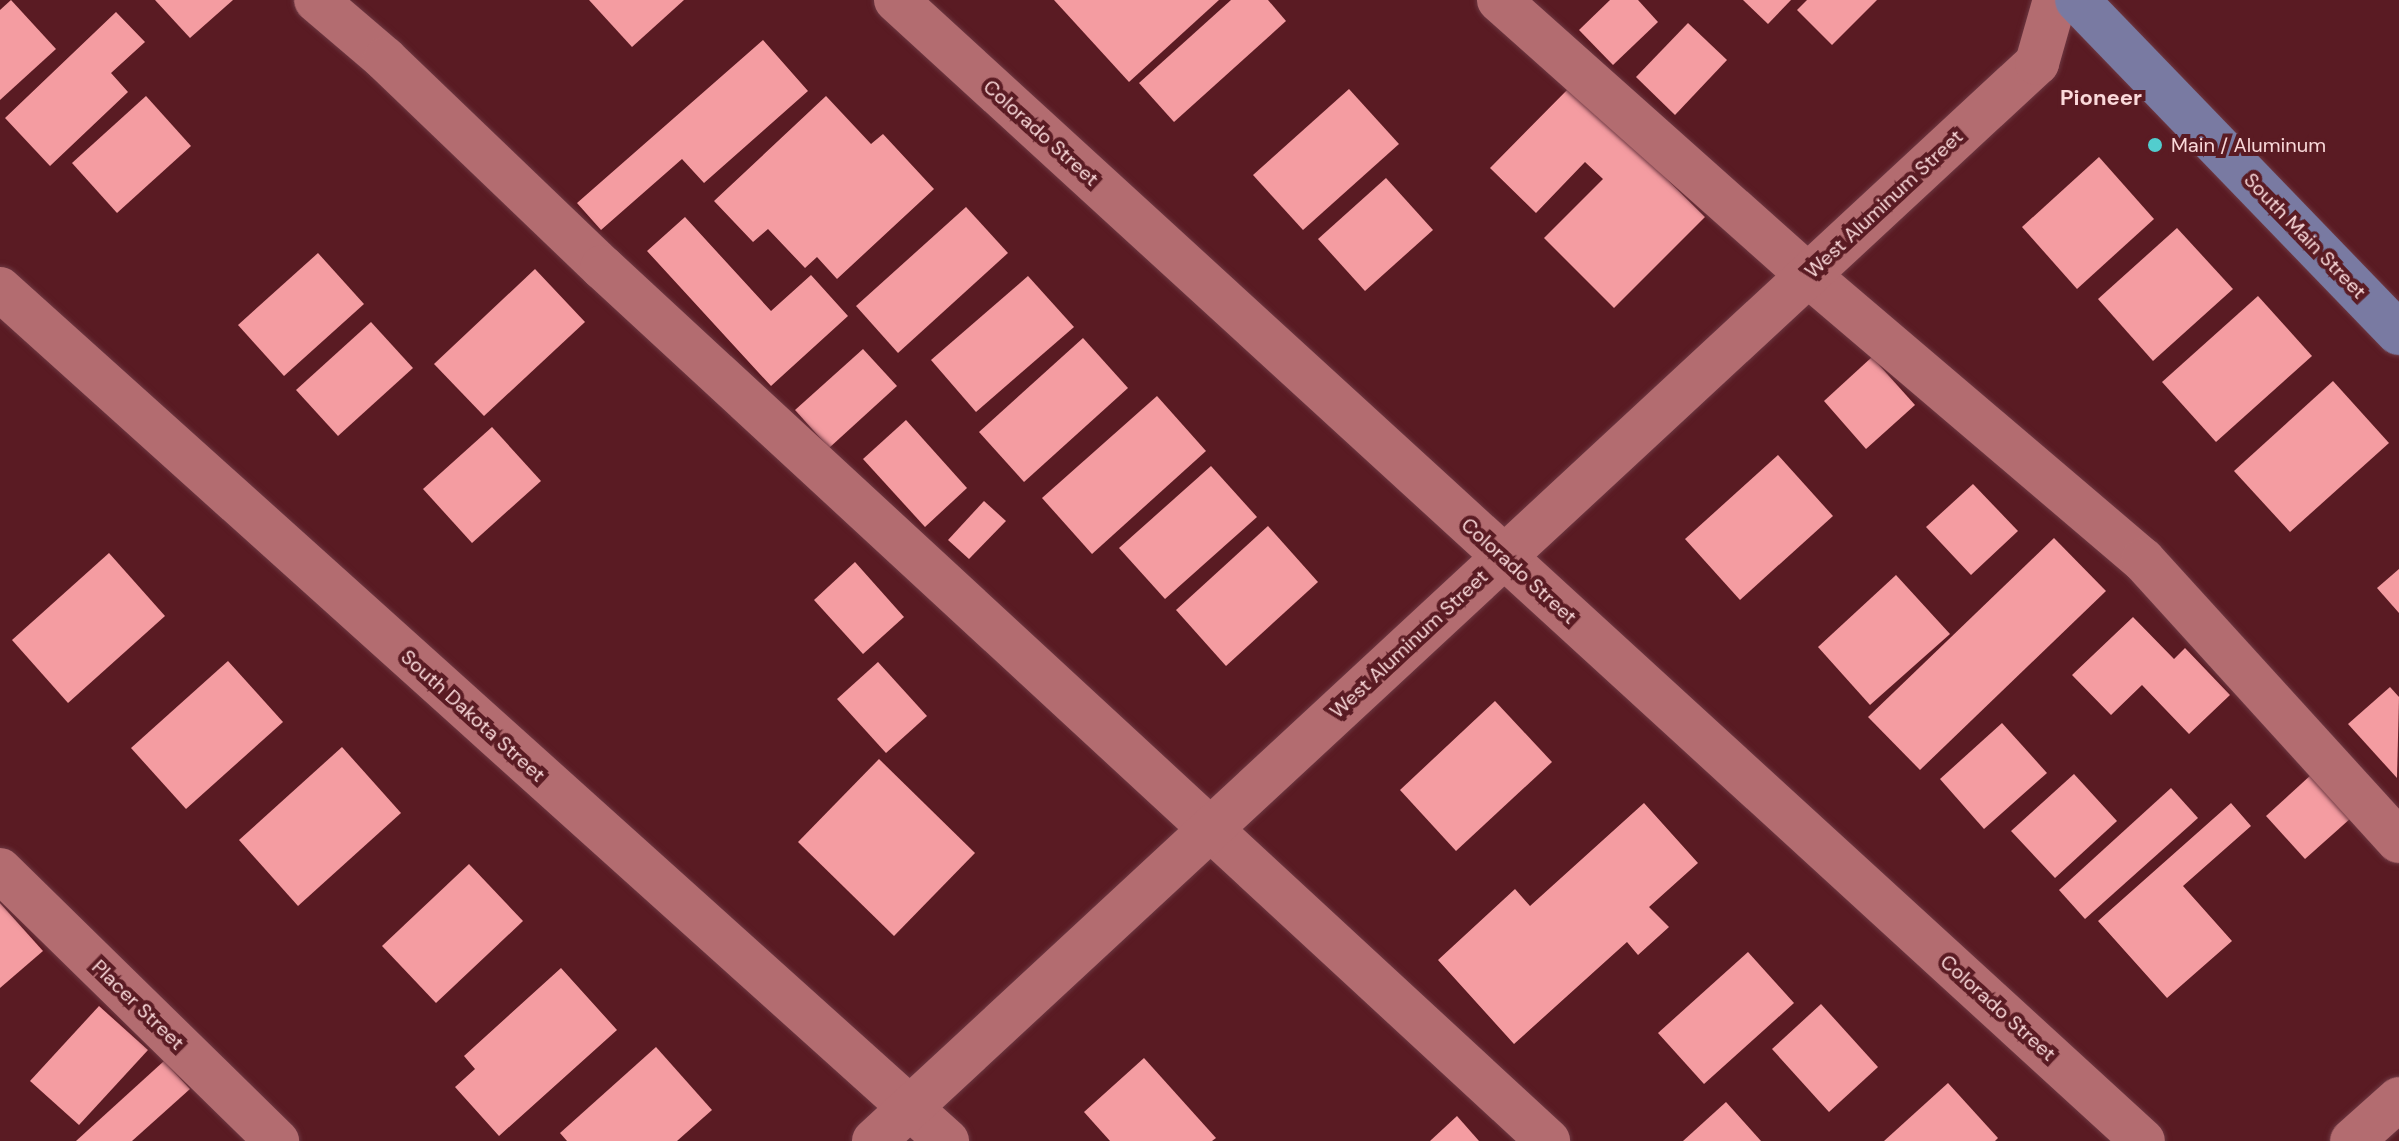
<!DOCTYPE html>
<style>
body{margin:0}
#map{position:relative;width:2399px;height:1141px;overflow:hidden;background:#5a1b23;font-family:"DM Sans",sans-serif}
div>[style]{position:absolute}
.building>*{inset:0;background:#f49ca1}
.roads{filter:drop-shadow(0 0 2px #6d3842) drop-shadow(0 0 2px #6d3842)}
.minor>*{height:44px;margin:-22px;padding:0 22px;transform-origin:22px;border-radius:22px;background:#b36c70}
.major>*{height:44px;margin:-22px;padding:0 22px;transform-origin:22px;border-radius:22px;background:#797aa2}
.dots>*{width:22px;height:22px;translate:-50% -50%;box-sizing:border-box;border:4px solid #5a1b23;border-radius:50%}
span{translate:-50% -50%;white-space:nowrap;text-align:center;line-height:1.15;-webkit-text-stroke:8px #5a1b23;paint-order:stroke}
.street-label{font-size:20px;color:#fad9da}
.poi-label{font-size:20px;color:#fad9da}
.left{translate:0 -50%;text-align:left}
.neighbourhood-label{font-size:22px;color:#fad9da;font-weight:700}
</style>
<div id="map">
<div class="building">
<i style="clip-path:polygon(11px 0,56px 49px,0 100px,0 10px)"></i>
<i style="clip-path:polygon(155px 0,233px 0,190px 38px)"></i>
<i style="clip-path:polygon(589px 0,684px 0,632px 47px)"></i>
<i style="clip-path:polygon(1054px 0,1219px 0,1129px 82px)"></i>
<i style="clip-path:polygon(1231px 0,1268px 0,1286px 21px,1174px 122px,1139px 83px)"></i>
<i style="clip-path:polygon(1610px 0,1638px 0,1658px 22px,1613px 65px,1579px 30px)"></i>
<i style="clip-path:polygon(1743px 0,1791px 0,1768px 24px)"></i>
<i style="clip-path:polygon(1807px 0,1877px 0,1832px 45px,1797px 10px)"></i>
<i style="clip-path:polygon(116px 12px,145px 42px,111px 73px,128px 92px,50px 166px,5px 118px)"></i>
<i style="clip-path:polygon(1688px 23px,1727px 60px,1675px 115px,1636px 77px)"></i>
<i style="clip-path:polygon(763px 40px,808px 91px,704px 183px,682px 159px,601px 230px,577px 203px)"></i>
<i style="clip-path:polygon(1572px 85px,1705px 217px,1614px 308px,1544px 238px,1603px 179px,1585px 162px,1536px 213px,1490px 168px)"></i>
<i style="clip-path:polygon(1349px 89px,1399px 144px,1303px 230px,1253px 175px)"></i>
<i style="clip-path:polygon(146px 96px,191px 146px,117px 213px,72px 163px)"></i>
<i style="clip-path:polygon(826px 96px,871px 144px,883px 134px,934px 189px,837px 279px,817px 257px,805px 268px,768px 229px,753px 242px,714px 201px)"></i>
<i style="clip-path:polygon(2099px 157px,2154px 219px,2077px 289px,2022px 227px)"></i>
<i style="clip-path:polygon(1386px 178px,1433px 230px,1365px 291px,1318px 239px)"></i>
<i style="clip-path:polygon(966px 207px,1008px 253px,898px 353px,856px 306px)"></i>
<i style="clip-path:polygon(685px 217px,771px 311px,811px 275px,848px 316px,771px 386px,647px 251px)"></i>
<i style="clip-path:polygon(2177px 228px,2233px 289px,2153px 361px,2098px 299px)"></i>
<i style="clip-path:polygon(318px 253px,364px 304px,284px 376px,238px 325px)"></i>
<i style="clip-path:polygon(535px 269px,585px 322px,484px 416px,434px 364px)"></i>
<i style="clip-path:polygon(1028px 276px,1074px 327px,976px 412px,931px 360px)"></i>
<i style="clip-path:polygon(2258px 296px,2312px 356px,2216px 442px,2162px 382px)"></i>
<i style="clip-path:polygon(371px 322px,413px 368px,338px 436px,296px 390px)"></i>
<i style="clip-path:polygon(1083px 338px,1128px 388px,1024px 482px,979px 432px)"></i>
<i style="clip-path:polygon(863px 349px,897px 386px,829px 448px,795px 410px)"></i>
<i style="clip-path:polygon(1872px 357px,1915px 405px,1866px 449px,1824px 401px)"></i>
<i style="clip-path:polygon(2333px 381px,2389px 443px,2290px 532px,2234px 471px)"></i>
<i style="clip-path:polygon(1157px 396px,1206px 451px,1092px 554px,1042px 498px)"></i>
<i style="clip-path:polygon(906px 420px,967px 488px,925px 527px,863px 459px)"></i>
<i style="clip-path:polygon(492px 427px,541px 481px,472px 543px,423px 489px)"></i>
<i style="clip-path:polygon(1778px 455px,1833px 516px,1740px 600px,1685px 539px)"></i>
<i style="clip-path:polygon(1211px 466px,1257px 517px,1165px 599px,1119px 548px)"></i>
<i style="clip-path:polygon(1973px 484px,2018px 531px,1971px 575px,1926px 527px)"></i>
<i style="clip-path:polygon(984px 501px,1006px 521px,969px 559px,948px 540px)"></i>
<i style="clip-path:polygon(1268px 526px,1318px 582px,1226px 666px,1176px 610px)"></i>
<i style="clip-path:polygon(2054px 538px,2106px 591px,1920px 770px,1868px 717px)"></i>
<i style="clip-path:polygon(109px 553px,165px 616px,68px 703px,12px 640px)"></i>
<i style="clip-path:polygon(855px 562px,904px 617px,863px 654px,814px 600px)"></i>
<i style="clip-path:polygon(2399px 569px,2399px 613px,2377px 588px)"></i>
<i style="clip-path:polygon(1896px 575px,1950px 634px,1870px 705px,1818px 647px)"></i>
<i style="clip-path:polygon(2133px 617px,2174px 659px,2185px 648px,2230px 695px,2189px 734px,2142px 685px,2111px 715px,2072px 675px)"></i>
<i style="clip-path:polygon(228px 661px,283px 722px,186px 809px,131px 748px)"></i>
<i style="clip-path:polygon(878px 662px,927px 716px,886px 753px,837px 699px)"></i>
<i style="clip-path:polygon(2390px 687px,2399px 697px,2397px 778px,2348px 724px)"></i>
<i style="clip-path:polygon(1495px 701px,1552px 762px,1456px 851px,1400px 790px)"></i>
<i style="clip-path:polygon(2002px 723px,2047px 773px,1984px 829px,1940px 779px)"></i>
<i style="clip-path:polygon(342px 747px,401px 813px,298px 906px,239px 840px)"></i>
<i style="clip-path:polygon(879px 759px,975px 853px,894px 936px,798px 842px)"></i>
<i style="clip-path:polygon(2074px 774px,2117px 821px,2055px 878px,2011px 831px)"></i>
<i style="clip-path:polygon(2312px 774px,2351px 818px,2305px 859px,2266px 816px)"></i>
<i style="clip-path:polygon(2171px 788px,2198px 818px,2085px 919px,2059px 890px)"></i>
<i style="clip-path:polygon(1644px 803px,1698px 863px,1649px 907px,1669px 927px,1638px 955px,1627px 942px,1514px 1044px,1438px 960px,1515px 889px,1530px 906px)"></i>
<i style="clip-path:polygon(2231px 803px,2251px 826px,2183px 886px,2232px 941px,2167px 998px,2098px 921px)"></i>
<i style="clip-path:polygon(469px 864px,523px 921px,436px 1003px,382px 946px)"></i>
<i style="clip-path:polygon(0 903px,43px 951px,0 988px)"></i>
<i style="clip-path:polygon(1748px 952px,1794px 1003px,1704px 1084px,1658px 1033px)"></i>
<i style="clip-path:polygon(561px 968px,617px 1030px,499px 1136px,455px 1087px,475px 1069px,464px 1056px)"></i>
<i style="clip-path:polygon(1821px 1004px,1878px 1067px,1829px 1112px,1772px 1049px)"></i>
<i style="clip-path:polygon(99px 1006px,148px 1050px,79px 1125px,30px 1081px)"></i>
<i style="clip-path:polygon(656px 1047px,712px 1110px,677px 1141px,567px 1141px,560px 1133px)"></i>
<i style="clip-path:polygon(1144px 1058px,1216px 1138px,1212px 1141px,1110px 1141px,1084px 1112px)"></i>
<i style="clip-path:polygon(164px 1061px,190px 1089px,132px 1141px,76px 1141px)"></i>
<i style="clip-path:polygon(1948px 1083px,1998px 1138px,1995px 1141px,1884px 1141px)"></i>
<i style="clip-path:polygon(1726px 1102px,1761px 1141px,1683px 1141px)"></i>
<i style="clip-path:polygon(1457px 1116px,1479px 1141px,1430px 1141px)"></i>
</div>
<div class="roads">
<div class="minor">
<i style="left:316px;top:0;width:91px;rotate:40.5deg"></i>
<i style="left:385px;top:59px;width:301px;rotate:43.8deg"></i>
<i style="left:602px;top:267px;width:1288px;rotate:42.73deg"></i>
<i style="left:896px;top:0;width:1690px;rotate:42.46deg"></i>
<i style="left:1499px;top:0;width:414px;rotate:41.7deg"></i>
<i style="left:1808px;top:275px;width:440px;rotate:40.4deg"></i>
<i style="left:2143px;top:560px;width:380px;rotate:47.7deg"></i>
<i style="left:0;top:289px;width:1274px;rotate:41.98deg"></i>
<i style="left:0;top:870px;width:388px;rotate:44.4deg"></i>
<i style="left:874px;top:1141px;width:1586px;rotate:-42.83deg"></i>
<i style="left:2037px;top:63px;width:66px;rotate:-74.1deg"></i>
<i style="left:2352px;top:1141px;width:63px;rotate:-41.8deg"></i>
</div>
<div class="major">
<i style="left:2077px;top:0;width:463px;rotate:46deg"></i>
</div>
</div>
<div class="dots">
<i style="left:2155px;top:145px;background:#52cdce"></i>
</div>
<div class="street-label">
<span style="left:1041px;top:133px;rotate:42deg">Colorado Street</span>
<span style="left:1884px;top:204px;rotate:-43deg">West Aluminum Street</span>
<span style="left:2305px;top:236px;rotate:46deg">South Main Street</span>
<span style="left:1519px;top:571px;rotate:42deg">Colorado Street</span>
<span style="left:1409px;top:644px;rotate:-43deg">West Aluminum Street</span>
<span style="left:473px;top:716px;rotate:42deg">South Dakota Street</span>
<span style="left:138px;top:1005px;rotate:44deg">Placer Street</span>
<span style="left:1998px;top:1008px;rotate:42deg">Colorado Street</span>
</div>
<div class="poi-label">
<span class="left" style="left:2171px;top:145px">Main / Aluminum</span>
</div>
<div class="neighbourhood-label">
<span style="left:2101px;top:98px">Pioneer</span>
</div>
</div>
